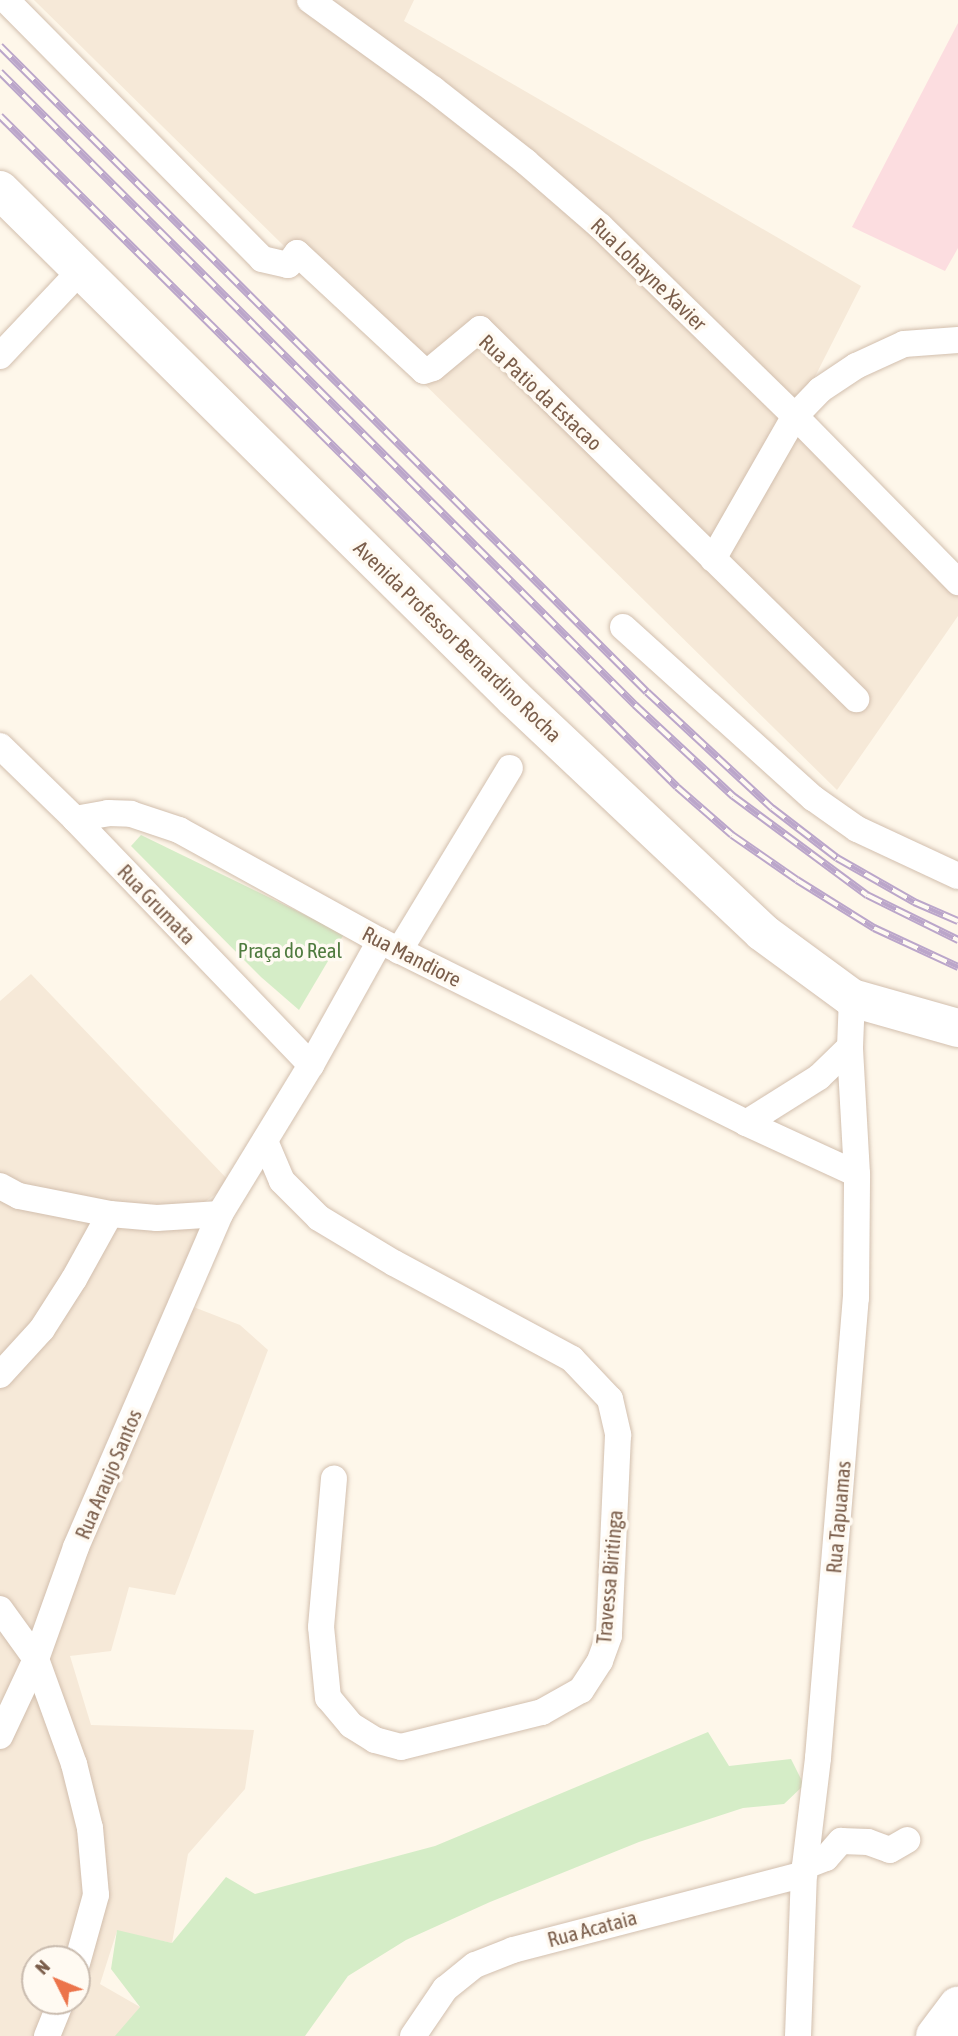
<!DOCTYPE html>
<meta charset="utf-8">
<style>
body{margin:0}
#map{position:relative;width:958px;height:2036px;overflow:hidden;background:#fef7ea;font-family:"Asap Condensed",sans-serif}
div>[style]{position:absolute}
.residential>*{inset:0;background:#f6e9d8}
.medical>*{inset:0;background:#fcdde0}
.green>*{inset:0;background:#d5edc7}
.roads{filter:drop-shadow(0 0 2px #d2bfae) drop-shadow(0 0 2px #d2bfae)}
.minor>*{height:26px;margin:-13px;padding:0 13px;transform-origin:13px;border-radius:13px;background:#fff}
.secondary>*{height:38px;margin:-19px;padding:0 19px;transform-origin:19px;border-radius:19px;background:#fff}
.rail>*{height:8px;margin-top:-4px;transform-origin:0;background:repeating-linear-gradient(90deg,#fffaf2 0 16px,#bba6ca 0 32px);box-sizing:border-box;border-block:2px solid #bba6ca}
span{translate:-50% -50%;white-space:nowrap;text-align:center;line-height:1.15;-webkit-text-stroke:7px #fffaf2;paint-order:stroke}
.street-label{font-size:21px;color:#7b5e4b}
.park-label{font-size:21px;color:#4f7b3f}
.north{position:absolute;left:21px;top:1945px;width:70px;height:70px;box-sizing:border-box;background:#fffaf2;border:2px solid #cabcaf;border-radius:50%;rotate:313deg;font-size:19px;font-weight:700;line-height:28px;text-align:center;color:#7b5e4b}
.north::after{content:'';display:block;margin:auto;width:24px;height:32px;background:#ec744b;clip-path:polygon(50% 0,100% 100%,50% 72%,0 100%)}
</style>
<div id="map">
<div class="residential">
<i style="clip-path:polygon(34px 0,414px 0,404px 21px,861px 286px,795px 416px,958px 582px,958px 616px,837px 790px)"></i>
<i style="clip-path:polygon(evenodd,31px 974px,231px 1183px,195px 1209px,202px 1247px,191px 1306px,240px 1325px,268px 1350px,175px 1595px,129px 1587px,111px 1651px,70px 1656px,91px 1725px,254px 1730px,245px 1789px,188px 1854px,172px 1943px,117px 1931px,100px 1984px,140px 2007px,118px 2036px,0 2036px,0 1001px,31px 974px,35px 1959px,77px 1959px,77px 2001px,35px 2001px,35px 1959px)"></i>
</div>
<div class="medical">
<i style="clip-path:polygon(958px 23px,958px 248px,945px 271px,852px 227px)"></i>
</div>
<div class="green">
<i style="clip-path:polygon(141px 835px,344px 934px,299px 1010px,261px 977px,131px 846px)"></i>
<i style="clip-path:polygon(708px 1732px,729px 1766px,791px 1759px,804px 1785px,784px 1804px,743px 1808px,639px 1842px,490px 1902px,406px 1940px,348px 1976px,305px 2036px,115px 2036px,140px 2007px,111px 1969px,117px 1930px,172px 1943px,226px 1877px,255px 1894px,435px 1846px)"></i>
</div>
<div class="roads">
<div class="minor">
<i style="left:6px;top:0;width:364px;rotate:45.3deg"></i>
<i style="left:262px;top:259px;width:27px;rotate:13deg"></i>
<i style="left:288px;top:265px;width:15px;rotate:-53deg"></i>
<i style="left:297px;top:253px;width:173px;rotate:42.9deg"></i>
<i style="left:424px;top:371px;width:9px;rotate:-18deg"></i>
<i style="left:433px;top:368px;width:61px;rotate:-39.7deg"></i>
<i style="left:480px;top:329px;width:528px;rotate:44.54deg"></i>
<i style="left:310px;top:0;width:152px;rotate:35.9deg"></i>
<i style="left:433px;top:89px;width:118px;rotate:38.1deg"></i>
<i style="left:526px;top:162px;width:98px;rotate:40.9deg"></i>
<i style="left:600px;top:226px;width:272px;rotate:44.3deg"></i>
<i style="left:795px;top:416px;width:233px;rotate:45.5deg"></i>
<i style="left:0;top:356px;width:118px;rotate:-46.7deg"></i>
<i style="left:713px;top:559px;width:165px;rotate:-60.2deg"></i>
<i style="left:795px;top:416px;width:36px;rotate:-46deg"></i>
<i style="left:820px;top:390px;width:43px;rotate:-33.7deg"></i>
<i style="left:856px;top:366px;width:53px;rotate:-24.6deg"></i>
<i style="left:904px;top:344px;width:54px;rotate:-4.2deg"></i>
<i style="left:623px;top:627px;width:256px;rotate:42deg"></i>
<i style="left:813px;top:798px;width:54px;rotate:35.2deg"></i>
<i style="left:857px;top:829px;width:111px;rotate:25deg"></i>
<i style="left:0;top:746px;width:105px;rotate:44.2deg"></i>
<i style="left:75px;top:819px;width:341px;rotate:46.2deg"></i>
<i style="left:75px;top:819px;width:34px;rotate:-10deg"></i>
<i style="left:108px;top:813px;width:23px;rotate:2deg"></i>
<i style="left:131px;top:814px;width:51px;rotate:18.4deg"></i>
<i style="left:179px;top:830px;width:230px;rotate:28.9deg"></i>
<i style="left:380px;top:941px;width:409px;rotate:26.4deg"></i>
<i style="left:746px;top:1123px;width:122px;rotate:24.7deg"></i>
<i style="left:399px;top:951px;width:214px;rotate:-58.8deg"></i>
<i style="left:746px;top:1123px;width:86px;rotate:-32.2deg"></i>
<i style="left:819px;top:1077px;width:43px;rotate:-44.1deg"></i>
<i style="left:265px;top:1141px;width:43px;rotate:67deg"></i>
<i style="left:282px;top:1181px;width:52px;rotate:45deg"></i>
<i style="left:319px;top:1218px;width:87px;rotate:31deg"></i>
<i style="left:394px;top:1263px;width:202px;rotate:28.3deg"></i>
<i style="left:572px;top:1359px;width:55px;rotate:46.5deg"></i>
<i style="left:610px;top:1399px;width:37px;rotate:77deg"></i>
<i style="left:618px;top:1435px;width:201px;rotate:92.6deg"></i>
<i style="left:609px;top:1636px;width:27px;rotate:110deg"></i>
<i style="left:600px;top:1661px;width:35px;rotate:123deg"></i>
<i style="left:581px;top:1690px;width:45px;rotate:150.6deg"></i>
<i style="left:542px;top:1712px;width:145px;rotate:166.1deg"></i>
<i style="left:401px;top:1747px;width:27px;rotate:-165deg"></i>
<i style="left:375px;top:1740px;width:28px;rotate:-148deg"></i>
<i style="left:351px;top:1725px;width:35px;rotate:-130deg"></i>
<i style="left:328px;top:1698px;width:71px;rotate:-95.6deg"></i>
<i style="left:321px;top:1627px;width:149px;rotate:-85deg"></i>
<i style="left:0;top:1186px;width:21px;rotate:28deg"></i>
<i style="left:19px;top:1196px;width:93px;rotate:11.2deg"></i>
<i style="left:110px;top:1214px;width:47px;rotate:4.9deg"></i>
<i style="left:157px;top:1218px;width:63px;rotate:-3.6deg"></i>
<i style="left:0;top:1375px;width:62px;rotate:-47.6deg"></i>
<i style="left:42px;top:1329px;width:59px;rotate:-57.4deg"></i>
<i style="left:74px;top:1279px;width:74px;rotate:-61deg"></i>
<i style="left:0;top:1609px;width:62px;rotate:54.2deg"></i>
<i style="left:36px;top:1659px;width:112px;rotate:70.1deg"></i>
<i style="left:74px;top:1764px;width:66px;rotate:76deg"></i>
<i style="left:90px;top:1828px;width:67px;rotate:84.9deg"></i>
<i style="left:96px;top:1895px;width:71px;rotate:105.6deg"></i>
<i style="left:0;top:1736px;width:85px;rotate:-64.9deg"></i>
<i style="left:36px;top:1659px;width:119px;rotate:-70.3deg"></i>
<i style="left:76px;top:1547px;width:363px;rotate:-66.6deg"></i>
<i style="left:220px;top:1214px;width:175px;rotate:-58.6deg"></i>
<i style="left:311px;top:1065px;width:142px;rotate:-60.9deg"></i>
<i style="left:805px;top:1866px;width:22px;rotate:-21deg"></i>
<i style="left:826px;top:1858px;width:23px;rotate:-49deg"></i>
<i style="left:841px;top:1841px;width:27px;rotate:2deg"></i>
<i style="left:868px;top:1842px;width:23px;rotate:20deg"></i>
<i style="left:890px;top:1850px;width:20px;rotate:-30deg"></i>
<i style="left:47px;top:2036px;width:38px;rotate:-68deg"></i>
<i style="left:413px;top:2036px;width:57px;rotate:-55.8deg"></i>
<i style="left:445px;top:1989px;width:38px;rotate:-39deg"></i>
<i style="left:475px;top:1965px;width:41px;rotate:-21.5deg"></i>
<i style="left:513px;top:1950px;width:301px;rotate:-14.6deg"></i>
<i style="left:798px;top:2036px;width:162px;rotate:-87.9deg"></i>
<i style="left:804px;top:1874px;width:117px;rotate:-83.1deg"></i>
<i style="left:818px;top:1758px;width:462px;rotate:-85.3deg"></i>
<i style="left:856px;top:1298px;width:124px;rotate:-89.5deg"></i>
<i style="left:857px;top:1174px;width:127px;rotate:-93.2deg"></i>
<i style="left:850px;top:1047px;width:49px;rotate:-87.7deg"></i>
</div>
<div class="secondary">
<i style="left:0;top:190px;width:723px;rotate:44.66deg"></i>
<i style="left:514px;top:698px;width:341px;rotate:43.3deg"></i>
<i style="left:762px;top:932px;width:112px;rotate:36.3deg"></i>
<i style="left:852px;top:998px;width:110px;rotate:15.8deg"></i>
<i style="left:935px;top:2036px;width:38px;rotate:-53deg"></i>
</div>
</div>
<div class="rail">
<i style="left:0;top:46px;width:914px;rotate:44.96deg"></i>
<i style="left:647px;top:692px;width:171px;rotate:42.9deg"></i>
<i style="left:772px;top:808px;width:82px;rotate:37.6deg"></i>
<i style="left:837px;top:858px;width:89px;rotate:29.7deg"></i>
<i style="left:914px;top:902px;width:48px;rotate:23.4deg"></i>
<i style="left:0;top:72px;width:897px;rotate:44.91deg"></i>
<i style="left:635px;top:705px;width:134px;rotate:42.9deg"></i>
<i style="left:733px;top:796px;width:167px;rotate:36.5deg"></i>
<i style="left:867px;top:895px;width:102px;rotate:26.3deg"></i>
<i style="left:0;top:116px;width:953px;rotate:44.74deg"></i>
<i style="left:677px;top:787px;width:73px;rotate:41.1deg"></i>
<i style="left:732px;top:835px;width:79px;rotate:34.7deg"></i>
<i style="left:797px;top:880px;width:91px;rotate:31.9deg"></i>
<i style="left:874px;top:928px;width:93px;rotate:24.9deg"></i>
</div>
<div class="street-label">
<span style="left:649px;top:274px;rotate:44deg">Rua Lohayne Xavier</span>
<span style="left:541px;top:392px;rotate:43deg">Rua Patio da Estacao</span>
<span style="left:458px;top:641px;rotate:44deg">Avenida Professor Bernardino Rocha</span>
<span style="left:157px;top:904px;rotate:46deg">Rua Grumata</span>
<span style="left:412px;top:956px;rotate:27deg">Rua Mandiore</span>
<span style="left:108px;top:1474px;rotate:-67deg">Rua Araujo Santos</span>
<span style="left:838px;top:1517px;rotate:-85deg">Rua Tapuamas</span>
<span style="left:609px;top:1577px;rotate:-85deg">Travessa Biritinga</span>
<span style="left:592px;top:1928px;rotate:-15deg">Rua Acataia</span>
</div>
<div class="park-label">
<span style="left:290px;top:950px">Praça do Real</span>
</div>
<div class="north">N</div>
</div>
